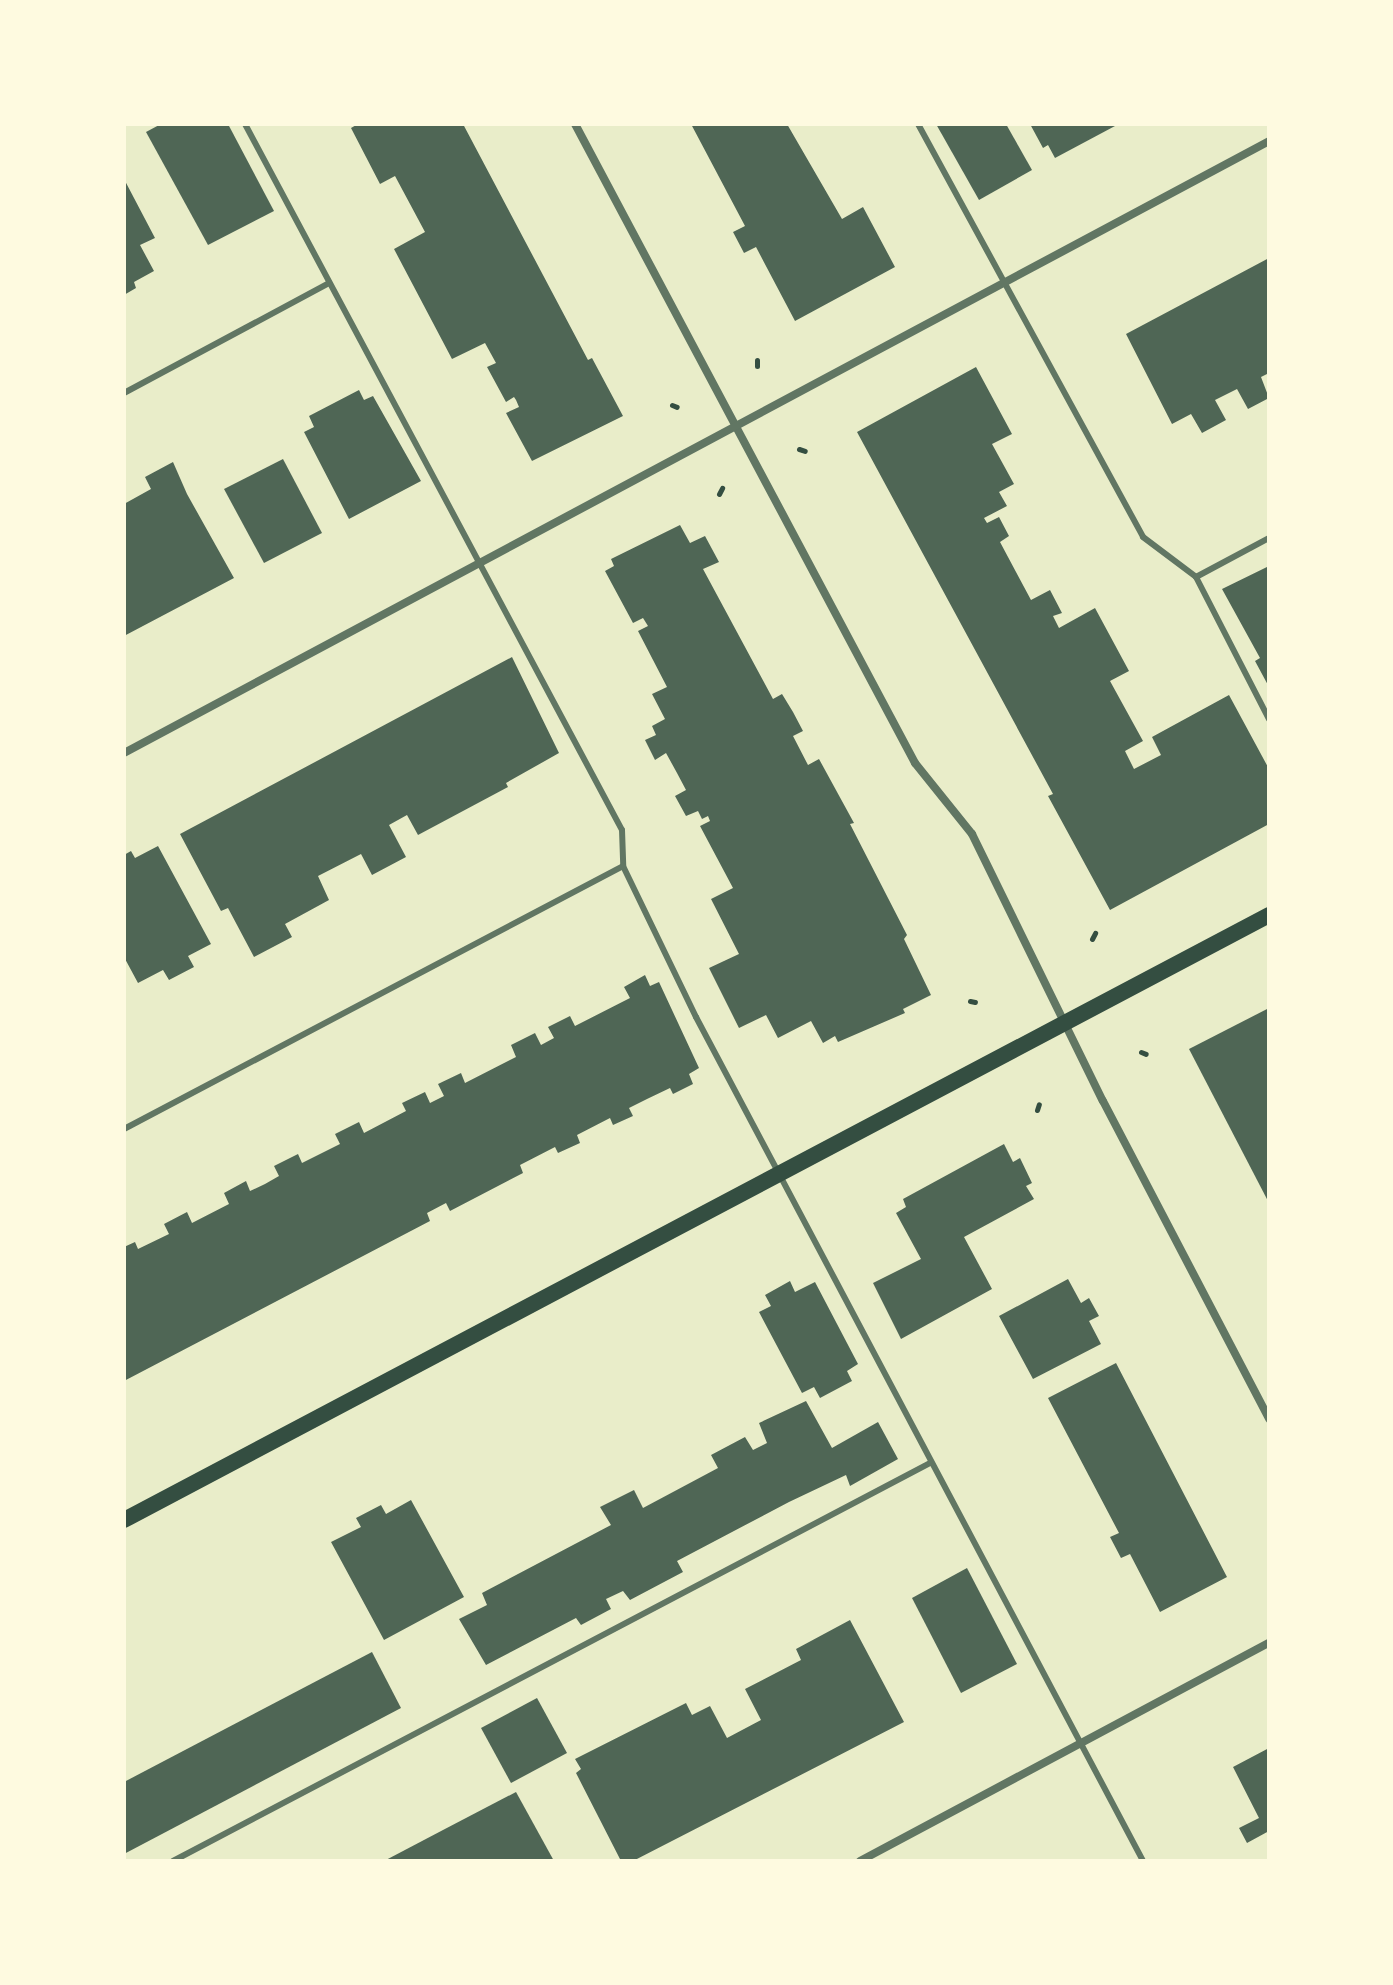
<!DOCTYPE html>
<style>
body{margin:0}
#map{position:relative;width:1393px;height:1985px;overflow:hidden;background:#e9edc9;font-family:"Work Sans",sans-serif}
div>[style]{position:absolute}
.building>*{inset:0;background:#4f6655}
.path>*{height:5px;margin:-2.5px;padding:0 2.5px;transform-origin:2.5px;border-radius:2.5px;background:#344e41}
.service>*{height:6px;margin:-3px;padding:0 3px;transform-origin:3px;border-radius:3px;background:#617663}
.minor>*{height:8px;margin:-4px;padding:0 4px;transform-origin:4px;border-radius:4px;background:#617663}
.secondary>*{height:16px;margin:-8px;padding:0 8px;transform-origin:8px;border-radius:8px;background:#344e41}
span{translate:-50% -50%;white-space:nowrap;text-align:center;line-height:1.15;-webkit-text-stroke:6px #fefae0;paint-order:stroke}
.frame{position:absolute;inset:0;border:126px solid #fefae0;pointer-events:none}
</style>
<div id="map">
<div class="building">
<i style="clip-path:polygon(161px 124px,228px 124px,274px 211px,208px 245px,146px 132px)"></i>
<i style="clip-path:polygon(358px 124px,463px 124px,588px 360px,592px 358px,623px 416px,532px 461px,506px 413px,519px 407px,516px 400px,514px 397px,506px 402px,487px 367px,496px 363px,485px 343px,452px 359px,394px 249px,425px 232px,395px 176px,380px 184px,351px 128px)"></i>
<i style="clip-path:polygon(691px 124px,787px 124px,842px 219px,863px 207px,895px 267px,795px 321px,756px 247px,744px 253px,733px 232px,745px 226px)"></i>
<i style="clip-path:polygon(936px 124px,1006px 124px,1032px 170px,979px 200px)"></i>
<i style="clip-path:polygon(1030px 124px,1114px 124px,1115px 126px,1055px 158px,1048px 145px,1043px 148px)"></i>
<i style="clip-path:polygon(124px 179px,155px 238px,140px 245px,154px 271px,134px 282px,136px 288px,124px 295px)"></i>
<i style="clip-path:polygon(1269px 258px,1269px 373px,1261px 377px,1269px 398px,1248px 409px,1237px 389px,1215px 400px,1226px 420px,1202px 433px,1191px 414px,1172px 424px,1126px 334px)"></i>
<i style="clip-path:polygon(976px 367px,1012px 434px,992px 444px,1014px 484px,999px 492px,1007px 506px,984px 518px,987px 523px,999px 517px,1009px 536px,1000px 542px,1031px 600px,1050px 590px,1062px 613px,1053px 616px,1059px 628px,1095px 608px,1129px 671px,1110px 681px,1143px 741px,1125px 751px,1134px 769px,1161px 755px,1152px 737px,1229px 695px,1269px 769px,1269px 824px,1110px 910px,1048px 796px,1053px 794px,857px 432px)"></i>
<i style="clip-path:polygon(359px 390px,364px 400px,373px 396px,421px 481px,349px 519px,304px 432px,314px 427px,309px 416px)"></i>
<i style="clip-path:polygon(283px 459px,322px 533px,264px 563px,224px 489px)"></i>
<i style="clip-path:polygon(173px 462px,187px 494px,234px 578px,124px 636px,124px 504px,151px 489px,145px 477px)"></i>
<i style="clip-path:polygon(680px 525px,690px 543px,705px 536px,719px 562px,703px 569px,773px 699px,782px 694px,793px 712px,803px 731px,793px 736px,808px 765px,819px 759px,854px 823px,850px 824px,907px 935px,904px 939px,931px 995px,903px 1009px,905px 1013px,838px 1042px,835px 1036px,823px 1043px,811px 1021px,778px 1038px,766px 1015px,739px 1028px,709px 968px,739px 954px,711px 899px,733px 888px,700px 826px,710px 821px,708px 816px,702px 819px,698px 811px,686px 816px,675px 796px,686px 790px,677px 773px,666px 753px,655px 760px,645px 740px,656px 735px,652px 726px,665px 719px,652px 694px,667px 687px,638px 631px,648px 626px,643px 618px,633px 623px,605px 571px,614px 566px,611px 559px)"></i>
<i style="clip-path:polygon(1269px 566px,1269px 687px,1255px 661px,1260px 658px,1222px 589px)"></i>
<i style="clip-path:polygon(512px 657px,559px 753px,506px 783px,508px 787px,418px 835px,407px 815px,389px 825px,406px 857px,372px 875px,361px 854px,318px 876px,329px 900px,285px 924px,292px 937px,254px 957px,228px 908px,221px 911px,180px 834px)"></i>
<i style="clip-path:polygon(158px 846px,211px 944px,188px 956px,194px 967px,169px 980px,163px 970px,138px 983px,124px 957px,124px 855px,131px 851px,135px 858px)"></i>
<i style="clip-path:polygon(645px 975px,650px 986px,659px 982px,699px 1068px,689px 1074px,693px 1084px,673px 1094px,670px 1088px,647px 1099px,629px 1108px,633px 1116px,613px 1125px,610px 1118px,577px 1135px,580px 1143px,558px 1153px,555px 1147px,520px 1165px,523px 1173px,450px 1211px,446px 1203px,427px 1213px,430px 1221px,124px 1381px,124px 1247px,135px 1242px,138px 1249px,169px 1234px,164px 1224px,187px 1212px,192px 1223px,229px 1204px,224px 1193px,246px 1181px,250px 1191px,265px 1184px,279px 1176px,274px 1166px,298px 1154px,302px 1163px,340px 1144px,335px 1134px,359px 1122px,364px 1133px,406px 1111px,402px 1103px,425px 1092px,430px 1103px,444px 1096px,438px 1084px,461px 1073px,465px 1083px,516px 1057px,511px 1045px,535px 1033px,541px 1045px,554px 1038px,548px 1027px,570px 1016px,575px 1026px,630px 998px,624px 987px)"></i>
<i style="clip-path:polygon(1269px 1008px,1269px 1203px,1189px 1049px)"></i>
<i style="clip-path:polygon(1004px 1144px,1013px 1162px,1020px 1158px,1032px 1183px,1026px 1186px,1034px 1199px,964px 1237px,992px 1289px,901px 1339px,873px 1283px,921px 1259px,896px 1213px,906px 1207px,903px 1199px)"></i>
<i style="clip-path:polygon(1068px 1279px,1081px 1303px,1089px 1298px,1099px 1316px,1089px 1321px,1101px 1344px,1033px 1379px,999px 1316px)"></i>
<i style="clip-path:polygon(790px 1281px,795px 1292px,815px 1282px,858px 1364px,847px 1371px,852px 1381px,820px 1398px,814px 1387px,802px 1393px,759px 1312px,771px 1306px,765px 1295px)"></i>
<i style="clip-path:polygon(1116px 1363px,1227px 1577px,1160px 1612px,1130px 1554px,1121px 1558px,1110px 1537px,1119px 1533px,1048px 1398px)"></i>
<i style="clip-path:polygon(806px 1401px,832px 1448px,878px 1422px,898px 1459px,850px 1486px,846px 1475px,789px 1502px,677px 1561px,683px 1572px,630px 1600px,623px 1591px,606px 1599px,611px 1609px,581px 1625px,576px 1618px,486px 1665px,459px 1619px,487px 1605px,482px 1593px,611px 1525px,600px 1507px,634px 1490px,643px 1508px,718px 1468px,711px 1455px,745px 1437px,753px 1450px,767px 1443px,759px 1423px)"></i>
<i style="clip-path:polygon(411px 1500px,464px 1597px,384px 1640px,331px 1542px,361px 1527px,356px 1518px,381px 1505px,386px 1514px)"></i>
<i style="clip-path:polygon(967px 1568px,1017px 1664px,961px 1693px,912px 1598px)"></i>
<i style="clip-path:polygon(850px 1620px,904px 1722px,633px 1861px,621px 1861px,576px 1773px,581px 1769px,575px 1759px,686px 1703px,692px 1715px,710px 1706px,727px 1738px,761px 1720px,745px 1689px,801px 1660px,796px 1649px)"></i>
<i style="clip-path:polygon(372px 1652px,401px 1708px,124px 1854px,124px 1782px)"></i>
<i style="clip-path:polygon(537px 1698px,567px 1753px,511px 1783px,481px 1728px)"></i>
<i style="clip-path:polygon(1269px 1748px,1269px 1831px,1247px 1843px,1239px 1828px,1259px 1818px,1233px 1767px)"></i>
<i style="clip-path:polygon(516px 1792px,554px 1861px,384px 1861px,443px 1830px)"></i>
</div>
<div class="path">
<i style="left:757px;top:366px;width:6px;rotate:-90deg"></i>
<i style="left:672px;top:405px;width:5px;rotate:22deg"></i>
<i style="left:799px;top:449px;width:6px;rotate:18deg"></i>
<i style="left:719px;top:494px;width:7px;rotate:-63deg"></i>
<i style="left:1092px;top:939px;width:7px;rotate:-63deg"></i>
<i style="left:970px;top:1001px;width:5px;rotate:11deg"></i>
<i style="left:1141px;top:1052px;width:5px;rotate:22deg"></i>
<i style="left:1037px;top:1110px;width:6px;rotate:-72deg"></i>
</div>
<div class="service">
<i style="left:245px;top:124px;width:800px;rotate:61.9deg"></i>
<i style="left:622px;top:830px;width:36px;rotate:88deg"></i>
<i style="left:623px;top:866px;width:168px;rotate:64.2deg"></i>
<i style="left:696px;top:1017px;width:955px;rotate:62.09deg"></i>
<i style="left:918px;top:124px;width:470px;rotate:61.4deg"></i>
<i style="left:1143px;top:537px;width:66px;rotate:37deg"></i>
<i style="left:1196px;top:577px;width:160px;rotate:62.8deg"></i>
<i style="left:124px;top:393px;width:233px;rotate:-28.2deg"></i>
<i style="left:1196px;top:577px;width:83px;rotate:-28.1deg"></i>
<i style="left:124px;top:1129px;width:564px;rotate:-27.79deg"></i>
<i style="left:173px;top:1861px;width:855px;rotate:-27.73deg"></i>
</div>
<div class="minor">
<i style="left:575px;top:124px;width:724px;rotate:61.98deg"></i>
<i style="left:915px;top:763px;width:91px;rotate:51.2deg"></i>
<i style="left:972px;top:834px;width:297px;rotate:63.9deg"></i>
<i style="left:1103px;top:1101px;width:359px;rotate:62.4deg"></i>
<i style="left:124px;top:753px;width:1298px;rotate:-28.12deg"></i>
<i style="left:860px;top:1861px;width:463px;rotate:-28.1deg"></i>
</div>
<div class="secondary">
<i style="left:124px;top:1520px;width:1295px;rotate:-27.85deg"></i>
</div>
<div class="frame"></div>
</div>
